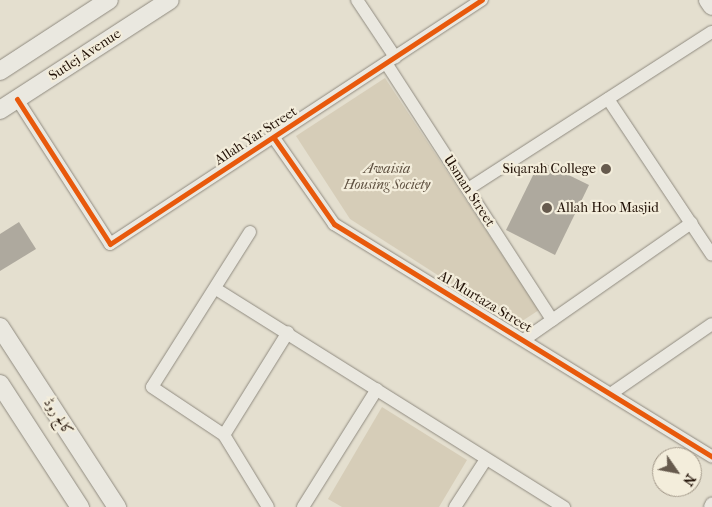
<!DOCTYPE html>
<meta charset="utf-8">
<style>
body{margin:0}
#map{position:relative;width:712px;height:507px;overflow:hidden;background:#e4dfcf;font-family:"IM FELL French Canon",Amiri,serif}
div>[style]{position:absolute}
.green>*{inset:0;background:#d6cdb8}
.building>*{inset:0;background:#aea99e}
.roads{filter:drop-shadow(0 0 1px #908b80) drop-shadow(0 0 1px #908b80)}
.street>*{height:12px;margin:-6px;padding:0 6px;transform-origin:6px;border-radius:6px;background:#eae8e0}
.secondary>*{height:18px;margin:-9px;padding:0 9px;transform-origin:9px;border-radius:9px;background:#eae8e0}
.cycleway>*{height:5px;margin:-2.5px;padding:0 2.5px;transform-origin:2.5px;border-radius:2.5px;background:#e8590c}
.dots>*{width:14px;height:14px;translate:-50% -50%;box-sizing:border-box;border:2px solid #f3eddb;border-radius:50%}
span{translate:-50% -50%;white-space:nowrap;text-align:center;line-height:1.15;-webkit-text-stroke:4.5px #f3eddb;paint-order:stroke}
.street-label{font-size:14px;color:#221207}
.park-label{font-size:14px;color:#5d4f3f;font-style:italic}
.poi-label{font-size:14px;color:#221207}
.right{translate:-100% -50%;text-align:right}
.left{translate:0 -50%;text-align:left}
.north{position:absolute;left:652px;top:447px;width:50px;height:50px;box-sizing:border-box;background:#f3eddb;border:1px solid #9f9586;border-radius:50%;rotate:123deg;font-size:14px;font-weight:700;line-height:20px;text-align:center;color:#221207}
.north::after{content:'';display:block;margin:auto;width:18px;height:22px;background:#665a4d;clip-path:polygon(50% 0,100% 100%,50% 72%,0 100%)}
</style>
<div id="map">
<div class="green">
<i style="clip-path:polygon(385px 78px,539px 310px,516px 325px,350px 219px,296px 136px)"></i>
<i style="clip-path:polygon(382px 407px,467px 460px,439px 507px,342px 507px,328px 499px)"></i>
</div>
<div class="building">
<i style="clip-path:polygon(540px 161px,589px 185px,555px 255px,506px 230px)"></i>
<i style="clip-path:polygon(19px 222px,36px 249px,0 271px,0 234px)"></i>
</div>
<div class="roads">
<div class="street">
<i style="left:357px;top:0;width:69px;rotate:56.3deg"></i>
<i style="left:386px;top:63px;width:306px;rotate:57.1deg"></i>
<i style="left:17px;top:99px;width:172px;rotate:57.3deg"></i>
<i style="left:110px;top:244px;width:445px;rotate:-33.3deg"></i>
<i style="left:608px;top:99px;width:187px;rotate:56.3deg"></i>
<i style="left:274px;top:138px;width:105px;rotate:55.1deg"></i>
<i style="left:334px;top:224px;width:444px;rotate:31.6deg"></i>
<i style="left:468px;top:189px;width:290px;rotate:-32.8deg"></i>
<i style="left:250px;top:232px;width:183px;rotate:122.3deg"></i>
<i style="left:152px;top:387px;width:87px;rotate:33.7deg"></i>
<i style="left:224px;top:435px;width:84px;rotate:58.6deg"></i>
<i style="left:216px;top:289px;width:411px;rotate:32.1deg"></i>
<i style="left:525px;top:339px;width:203px;rotate:-34.9deg"></i>
<i style="left:612px;top:393px;width:121px;rotate:-34.6deg"></i>
<i style="left:224px;top:435px;width:121px;rotate:-58.1deg"></i>
<i style="left:303px;top:507px;width:139px;rotate:-57.9deg"></i>
<i style="left:455px;top:507px;width:57px;rotate:-57.1deg"></i>
<i style="left:710px;top:507px;width:4px;rotate:-63deg"></i>
</div>
<div class="secondary">
<i style="left:708px;top:0;width:7px;rotate:56deg"></i>
<i style="left:0;top:71px;width:130px;rotate:-33.1deg"></i>
<i style="left:0;top:110px;width:202px;rotate:-32.9deg"></i>
<i style="left:0;top:327px;width:215px;rotate:57deg"></i>
<i style="left:0;top:384px;width:147px;rotate:57deg"></i>
</div>
</div>
<div class="cycleway">
<i style="left:17px;top:99px;width:172px;rotate:57.3deg"></i>
<i style="left:110px;top:244px;width:445px;rotate:-33.3deg"></i>
<i style="left:274px;top:138px;width:105px;rotate:55.1deg"></i>
<i style="left:334px;top:224px;width:444px;rotate:31.6deg"></i>
</div>
<div class="dots">
<i style="left:606px;top:169px;background:#665a4d"></i>
<i style="left:547px;top:208px;background:#665a4d"></i>
</div>
<div class="street-label">
<span style="left:85px;top:55px;rotate:-33deg">Sutlej Avenue</span>
<span style="left:256px;top:136px;rotate:-33deg">Allah Yar Street</span>
<span style="left:469px;top:191px;rotate:57deg">Usman Street</span>
<span style="left:485px;top:302px;rotate:31deg">Al Murtaza Street</span>
<span style="left:58px;top:417px;rotate:57deg">کالج روڈ</span>
</div>
<div class="park-label">
<span style="left:387px;top:177px">Awaisia<br>Housing Society</span>
</div>
<div class="poi-label">
<span class="right" style="left:596px;top:169px">Siqarah College</span>
<span class="left" style="left:557px;top:208px">Allah Hoo Masjid</span>
</div>
<div class="north">N</div>
</div>
